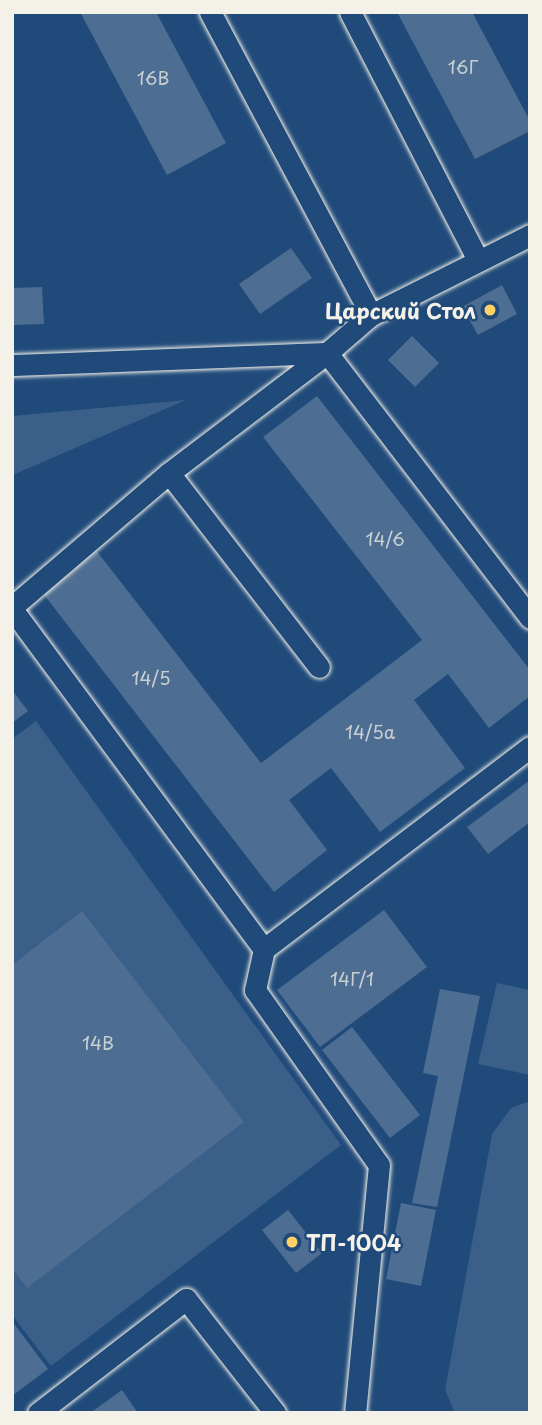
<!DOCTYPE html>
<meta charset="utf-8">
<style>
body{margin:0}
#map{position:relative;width:542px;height:1425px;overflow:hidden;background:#1f4a7a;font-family:"Playpen Sans",sans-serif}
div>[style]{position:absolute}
.green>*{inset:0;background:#3a5f88}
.building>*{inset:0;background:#4d6e92}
.roads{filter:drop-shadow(0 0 2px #f4f1e8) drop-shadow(0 0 2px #f4f1e8)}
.lane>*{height:21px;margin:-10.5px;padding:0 10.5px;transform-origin:10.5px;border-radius:10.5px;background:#1f4a7a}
.dots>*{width:19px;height:19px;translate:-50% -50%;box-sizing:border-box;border:4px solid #1f4a7a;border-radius:50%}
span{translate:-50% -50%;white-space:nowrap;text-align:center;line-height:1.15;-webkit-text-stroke:5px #1f4a7a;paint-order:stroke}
.number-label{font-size:18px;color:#cad0d2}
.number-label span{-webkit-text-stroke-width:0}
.poi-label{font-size:21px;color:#f4f1e8;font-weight:700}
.right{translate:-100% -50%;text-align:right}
.left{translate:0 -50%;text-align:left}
.frame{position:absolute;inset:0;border:14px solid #f4f1e8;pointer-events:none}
</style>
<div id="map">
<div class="green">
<i style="clip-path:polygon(186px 400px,15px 474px,12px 479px,12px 416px)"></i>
<i style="clip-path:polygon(36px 721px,341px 1145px,51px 1366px,12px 1315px,12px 739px)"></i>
<i style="clip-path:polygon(497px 983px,530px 990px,530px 1075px,478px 1064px)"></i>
<i style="clip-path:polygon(530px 1101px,530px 1413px,455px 1413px,445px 1390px,492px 1134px,511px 1108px)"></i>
</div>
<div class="building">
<i style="clip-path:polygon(80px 12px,156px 12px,226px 143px,167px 175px)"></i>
<i style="clip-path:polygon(397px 12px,472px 12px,530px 121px,530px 131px,475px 159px)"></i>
<i style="clip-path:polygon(291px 248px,312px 278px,260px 314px,239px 284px)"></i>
<i style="clip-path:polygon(502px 285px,517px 314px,478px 335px,462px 307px)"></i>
<i style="clip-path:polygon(42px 287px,44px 324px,12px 325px,12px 288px)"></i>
<i style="clip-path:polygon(412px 336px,439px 363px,415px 387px,388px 360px)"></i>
<i style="clip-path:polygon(317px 396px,530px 670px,530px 696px,489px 728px,448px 674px,414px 700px,465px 768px,380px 832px,331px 768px,289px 800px,327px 850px,274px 892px,42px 592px,96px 550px,261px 763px,422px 640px,263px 437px)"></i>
<i style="clip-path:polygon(12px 690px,28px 711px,12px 723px)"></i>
<i style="clip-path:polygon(530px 780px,530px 822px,488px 854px,467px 827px)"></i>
<i style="clip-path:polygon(384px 910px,427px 967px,320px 1047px,277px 990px)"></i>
<i style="clip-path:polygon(82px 911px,244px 1122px,27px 1288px,12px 1268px,12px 965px)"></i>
<i style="clip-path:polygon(440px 989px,480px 996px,437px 1207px,412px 1203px,438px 1076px,423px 1073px)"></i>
<i style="clip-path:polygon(352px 1027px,420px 1115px,390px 1138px,322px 1050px)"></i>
<i style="clip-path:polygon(401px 1203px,436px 1210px,421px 1286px,386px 1279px)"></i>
<i style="clip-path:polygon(288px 1210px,322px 1253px,296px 1273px,262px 1230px)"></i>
<i style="clip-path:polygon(12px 1321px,48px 1369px,12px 1396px)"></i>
<i style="clip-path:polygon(122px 1390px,138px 1413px,90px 1413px)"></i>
</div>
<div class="roads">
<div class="lane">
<i style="left:210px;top:12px;width:343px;rotate:62deg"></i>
<i style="left:350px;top:12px;width:279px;rotate:62.7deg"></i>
<i style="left:12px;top:365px;width:315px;rotate:-2.2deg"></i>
<i style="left:327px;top:353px;width:58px;rotate:-40.8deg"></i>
<i style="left:371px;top:315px;width:178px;rotate:-26.7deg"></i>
<i style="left:169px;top:473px;width:245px;rotate:52.3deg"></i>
<i style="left:12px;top:607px;width:206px;rotate:-40.5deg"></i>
<i style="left:169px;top:473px;width:198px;rotate:-37.2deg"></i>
<i style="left:327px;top:353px;width:334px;rotate:52.5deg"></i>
<i style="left:12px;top:609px;width:423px;rotate:53.5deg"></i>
<i style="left:264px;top:949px;width:42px;rotate:102.4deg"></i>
<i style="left:255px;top:990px;width:214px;rotate:54.7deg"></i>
<i style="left:379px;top:1165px;width:249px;rotate:95.5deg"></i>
<i style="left:264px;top:949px;width:334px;rotate:-37.2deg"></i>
<i style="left:38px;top:1413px;width:187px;rotate:-37.6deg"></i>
<i style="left:186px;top:1299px;width:145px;rotate:52deg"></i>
</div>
</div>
<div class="dots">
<i style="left:490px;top:310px;background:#ffd166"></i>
<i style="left:292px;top:1242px;background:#ffd166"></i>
</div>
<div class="number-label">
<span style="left:463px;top:67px">16Г</span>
<span style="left:153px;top:78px">16В</span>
<span style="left:385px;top:539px">14/6</span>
<span style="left:151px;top:678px">14/5</span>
<span style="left:370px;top:732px">14/5а</span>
<span style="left:352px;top:979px">14Г/1</span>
<span style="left:98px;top:1043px">14В</span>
</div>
<div class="poi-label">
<span class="right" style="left:476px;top:310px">Царский Стол</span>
<span class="left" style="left:306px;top:1242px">ТП-1004</span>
</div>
<div class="frame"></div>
</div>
